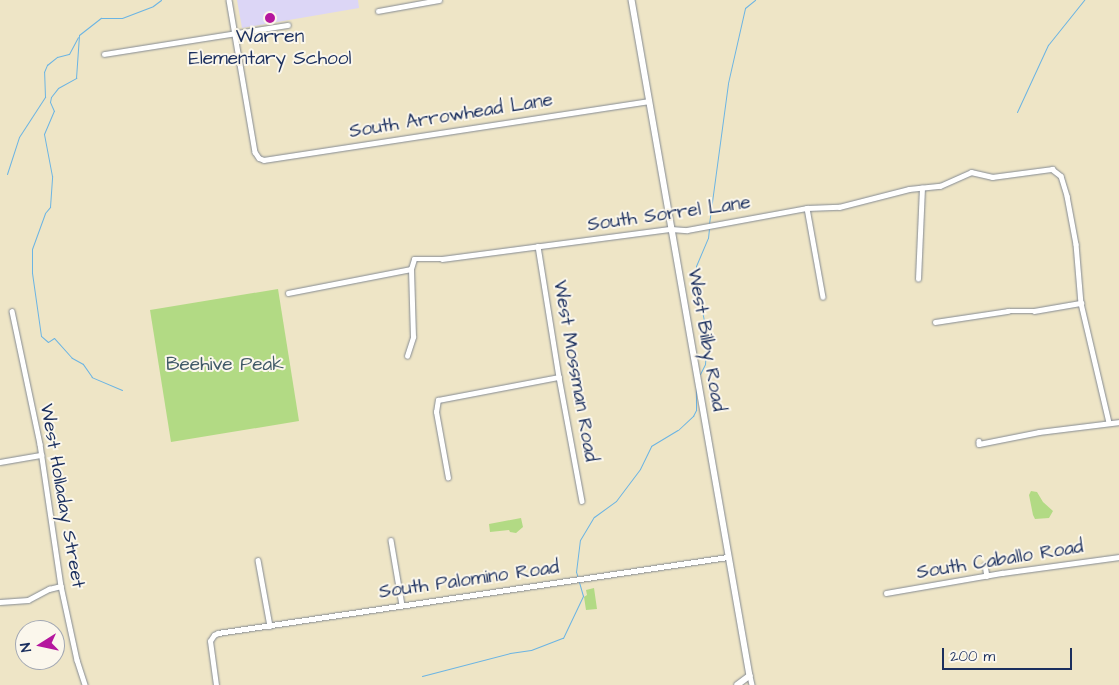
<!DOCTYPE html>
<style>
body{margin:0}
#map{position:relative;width:1119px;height:685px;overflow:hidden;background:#eee5c6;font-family:"Architects Daughter",sans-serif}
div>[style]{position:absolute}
.built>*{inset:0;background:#dcd6f6}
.green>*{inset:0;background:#b2da84}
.stream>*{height:1px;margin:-0.5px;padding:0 0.5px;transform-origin:0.5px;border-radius:0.5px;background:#6bb4e3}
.roads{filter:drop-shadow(0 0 1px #848a92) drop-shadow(0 0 1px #848a92)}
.minor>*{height:4.5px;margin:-2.25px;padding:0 2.25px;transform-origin:2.25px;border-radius:2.25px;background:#fff}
.tertiary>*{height:5.5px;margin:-2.75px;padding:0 2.75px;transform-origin:2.75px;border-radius:2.75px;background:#fff}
.dots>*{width:14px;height:14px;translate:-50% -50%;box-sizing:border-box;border:2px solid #fbf7ec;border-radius:50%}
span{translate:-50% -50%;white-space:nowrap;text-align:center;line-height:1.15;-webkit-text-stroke:4px #fbf7ec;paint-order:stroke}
.poi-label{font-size:19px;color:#1b2f5e}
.street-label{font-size:19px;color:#1b2f5e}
.park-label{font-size:19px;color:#415a68}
.north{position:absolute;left:15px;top:620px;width:50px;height:50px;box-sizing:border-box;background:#fbf7ec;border:1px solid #a1a7b3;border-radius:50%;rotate:260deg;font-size:14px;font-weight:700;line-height:20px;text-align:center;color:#1b2f5e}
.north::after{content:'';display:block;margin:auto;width:18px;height:22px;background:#b5179e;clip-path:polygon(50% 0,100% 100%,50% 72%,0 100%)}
.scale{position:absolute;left:942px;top:648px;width:130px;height:22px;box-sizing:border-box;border:2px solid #1b2f5e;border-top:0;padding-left:6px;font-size:15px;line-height:18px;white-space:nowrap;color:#1b2f5e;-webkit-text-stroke:4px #fbf7ec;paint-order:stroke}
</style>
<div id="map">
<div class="built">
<i style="clip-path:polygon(237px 0,358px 0,359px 8px,242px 28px)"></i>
</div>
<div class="green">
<i style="clip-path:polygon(278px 289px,299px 421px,171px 442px,150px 310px)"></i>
<i style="clip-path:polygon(1031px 491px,1037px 492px,1043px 502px,1053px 511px,1049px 518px,1035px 519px,1033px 515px,1029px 495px)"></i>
<i style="clip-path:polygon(521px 518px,523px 527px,516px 533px,510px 532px,509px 530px,490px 532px,489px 524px)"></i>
<i style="clip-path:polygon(594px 588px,597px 609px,586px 610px,584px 597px,587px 595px,586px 590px)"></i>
</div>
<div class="stream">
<i style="left:1017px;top:112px;width:74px;rotate:-65.2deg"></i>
<i style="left:1048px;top:45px;width:58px;rotate:-51.3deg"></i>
<i style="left:7px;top:174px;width:39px;rotate:-72deg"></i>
<i style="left:19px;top:137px;width:48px;rotate:-57deg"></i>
<i style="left:45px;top:97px;width:25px;rotate:-92deg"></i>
<i style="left:44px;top:72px;width:8px;rotate:-67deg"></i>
<i style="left:47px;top:65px;width:13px;rotate:-39deg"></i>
<i style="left:57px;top:57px;width:12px;rotate:-14deg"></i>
<i style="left:69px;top:54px;width:19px;rotate:-62deg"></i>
<i style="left:709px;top:224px;width:142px;rotate:-82.3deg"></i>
<i style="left:728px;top:83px;width:77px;rotate:-77.2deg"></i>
<i style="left:745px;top:8px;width:13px;rotate:-39deg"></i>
<i style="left:700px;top:374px;width:11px;rotate:-63deg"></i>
<i style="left:705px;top:364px;width:28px;rotate:-86deg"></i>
<i style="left:707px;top:336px;width:52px;rotate:-101.1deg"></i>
<i style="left:697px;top:285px;width:19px;rotate:-93deg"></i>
<i style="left:696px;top:266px;width:30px;rotate:-67deg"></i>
<i style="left:708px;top:238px;width:10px;rotate:-84deg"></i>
<i style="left:122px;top:390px;width:33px;rotate:-157deg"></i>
<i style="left:92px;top:377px;width:16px;rotate:-125deg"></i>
<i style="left:83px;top:364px;width:13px;rotate:-151deg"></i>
<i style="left:72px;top:358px;width:27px;rotate:-132deg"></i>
<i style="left:54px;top:338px;width:7px;rotate:146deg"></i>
<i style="left:48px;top:342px;width:9px;rotate:-139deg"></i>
<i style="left:41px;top:336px;width:64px;rotate:-98.1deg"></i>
<i style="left:32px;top:273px;width:24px;rotate:-90deg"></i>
<i style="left:32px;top:249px;width:38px;rotate:-70deg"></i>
<i style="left:45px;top:213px;width:8px;rotate:-50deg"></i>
<i style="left:50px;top:207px;width:31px;rotate:-86deg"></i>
<i style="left:52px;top:176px;width:43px;rotate:-100.8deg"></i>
<i style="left:44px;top:134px;width:25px;rotate:-67deg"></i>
<i style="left:54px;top:111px;width:10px;rotate:-114deg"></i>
<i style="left:50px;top:102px;width:5px;rotate:-79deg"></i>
<i style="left:51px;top:97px;width:11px;rotate:-52deg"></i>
<i style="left:58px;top:88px;width:21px;rotate:-29deg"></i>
<i style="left:76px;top:78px;width:43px;rotate:-86deg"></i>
<i style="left:79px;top:35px;width:28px;rotate:-38deg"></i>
<i style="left:101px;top:18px;width:21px"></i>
<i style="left:122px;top:18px;width:33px;rotate:-21deg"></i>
<i style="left:153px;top:6px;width:10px;rotate:-37deg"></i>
<i style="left:422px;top:676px;width:91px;rotate:-14.6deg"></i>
<i style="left:510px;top:653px;width:21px;rotate:-8deg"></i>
<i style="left:531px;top:650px;width:34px;rotate:-21deg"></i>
<i style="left:563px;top:638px;width:47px;rotate:-64.5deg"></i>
<i style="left:583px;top:596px;width:25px;rotate:-106deg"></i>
<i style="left:576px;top:572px;width:32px;rotate:-83deg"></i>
<i style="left:580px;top:540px;width:27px;rotate:-59deg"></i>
<i style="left:594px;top:517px;width:27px;rotate:-36deg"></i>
<i style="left:616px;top:501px;width:40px;rotate:-53deg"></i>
<i style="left:640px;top:469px;width:25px;rotate:-64deg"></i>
<i style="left:651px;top:446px;width:31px;rotate:-31deg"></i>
<i style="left:678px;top:430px;width:21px;rotate:-43deg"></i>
<i style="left:693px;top:416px;width:7px;rotate:-63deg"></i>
<i style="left:696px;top:410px;width:28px;rotate:-90deg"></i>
</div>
<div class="roads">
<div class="minor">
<i style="left:229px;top:0;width:154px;rotate:80.3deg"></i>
<i style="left:255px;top:152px;width:7px;rotate:56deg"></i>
<i style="left:259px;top:158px;width:5px;rotate:22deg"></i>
<i style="left:264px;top:160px;width:389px;rotate:-8.7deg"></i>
<i style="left:378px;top:11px;width:62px;rotate:-10.2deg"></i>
<i style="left:104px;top:54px;width:186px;rotate:-9deg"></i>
<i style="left:807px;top:208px;width:90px;rotate:79.8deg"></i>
<i style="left:538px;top:246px;width:133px;rotate:80.9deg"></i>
<i style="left:559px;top:377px;width:126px;rotate:79.5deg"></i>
<i style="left:918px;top:279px;width:91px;rotate:-87.5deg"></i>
<i style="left:288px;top:293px;width:125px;rotate:-11deg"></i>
<i style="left:411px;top:269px;width:10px;rotate:-73deg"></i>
<i style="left:414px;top:259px;width:28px"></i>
<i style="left:442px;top:259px;width:231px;rotate:-7.5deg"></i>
<i style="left:671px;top:229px;width:16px;rotate:4deg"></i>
<i style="left:687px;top:230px;width:122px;rotate:-10.4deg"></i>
<i style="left:807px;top:208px;width:32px;rotate:-2deg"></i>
<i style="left:839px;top:207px;width:72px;rotate:-14.4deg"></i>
<i style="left:909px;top:189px;width:31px;rotate:-6deg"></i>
<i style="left:940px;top:186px;width:34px;rotate:-24deg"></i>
<i style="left:971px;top:172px;width:22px;rotate:13deg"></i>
<i style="left:992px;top:177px;width:61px;rotate:-7.6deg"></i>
<i style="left:1052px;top:169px;width:11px;rotate:38deg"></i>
<i style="left:1061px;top:176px;width:21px;rotate:73deg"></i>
<i style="left:1067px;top:196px;width:49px;rotate:79.4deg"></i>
<i style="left:1076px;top:244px;width:59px;rotate:85.2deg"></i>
<i style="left:1081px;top:303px;width:122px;rotate:76.8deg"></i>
<i style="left:12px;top:311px;width:136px;rotate:78.1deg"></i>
<i style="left:40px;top:444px;width:144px;rotate:81.6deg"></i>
<i style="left:61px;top:586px;width:76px;rotate:77.8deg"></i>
<i style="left:77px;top:660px;width:26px;rotate:72deg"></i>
<i style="left:935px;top:322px;width:74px;rotate:-8.6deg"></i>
<i style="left:1008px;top:311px;width:26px"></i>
<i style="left:1034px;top:311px;width:48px;rotate:-9.7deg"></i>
<i style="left:407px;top:356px;width:20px;rotate:-72deg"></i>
<i style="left:413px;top:337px;width:68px;rotate:-91.7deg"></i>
<i style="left:979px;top:441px;width:3px;rotate:90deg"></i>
<i style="left:979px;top:444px;width:61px;rotate:-11.3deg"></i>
<i style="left:1039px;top:432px;width:81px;rotate:-7.1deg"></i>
<i style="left:0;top:462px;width:42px;rotate:-9.7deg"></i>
<i style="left:448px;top:478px;width:67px;rotate:-100.3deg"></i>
<i style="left:436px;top:412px;width:12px;rotate:-81deg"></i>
<i style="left:438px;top:400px;width:123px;rotate:-10.8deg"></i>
<i style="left:391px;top:540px;width:66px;rotate:80.4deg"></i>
<i style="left:258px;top:560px;width:67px;rotate:79.7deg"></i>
<i style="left:985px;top:565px;width:11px;rotate:80deg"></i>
<i style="left:886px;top:593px;width:118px;rotate:-9.8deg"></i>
<i style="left:1002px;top:573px;width:118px;rotate:-7.8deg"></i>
<i style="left:0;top:602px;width:28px;rotate:-4deg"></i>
<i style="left:28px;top:600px;width:24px;rotate:-28deg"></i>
<i style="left:49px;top:589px;width:12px;rotate:-14deg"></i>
<i style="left:750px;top:676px;width:9px;rotate:77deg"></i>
<i style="left:216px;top:685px;width:44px;rotate:-97.8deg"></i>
<i style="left:210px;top:641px;width:7px;rotate:-56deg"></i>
<i style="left:214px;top:635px;width:4px;rotate:-27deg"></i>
<i style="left:218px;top:633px;width:516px;rotate:-8.48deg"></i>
</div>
<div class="tertiary">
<i style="left:632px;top:0;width:686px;rotate:80.1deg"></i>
<i style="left:750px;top:676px;width:15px;rotate:143deg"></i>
</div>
</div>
<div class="dots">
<i style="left:270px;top:18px;background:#b5179e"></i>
</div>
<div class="poi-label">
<span style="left:270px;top:48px">Warren<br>Elementary School</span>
</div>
<div class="street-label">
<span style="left:451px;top:116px;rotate:-9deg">South Arrowhead Lane</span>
<span style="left:669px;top:214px;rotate:-8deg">South Sorrel Lane</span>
<span style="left:706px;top:340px;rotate:80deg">West Bilby Road</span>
<span style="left:575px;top:371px;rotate:80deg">West Mossman Road</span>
<span style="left:62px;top:496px;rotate:80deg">West Holladay Street</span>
<span style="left:1000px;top:560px;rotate:-9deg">South Caballo Road</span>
<span style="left:469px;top:580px;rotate:-8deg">South Palomino Road</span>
</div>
<div class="park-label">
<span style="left:225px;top:365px">Beehive Peak</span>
</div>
<div class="north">N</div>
<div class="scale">200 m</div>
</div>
